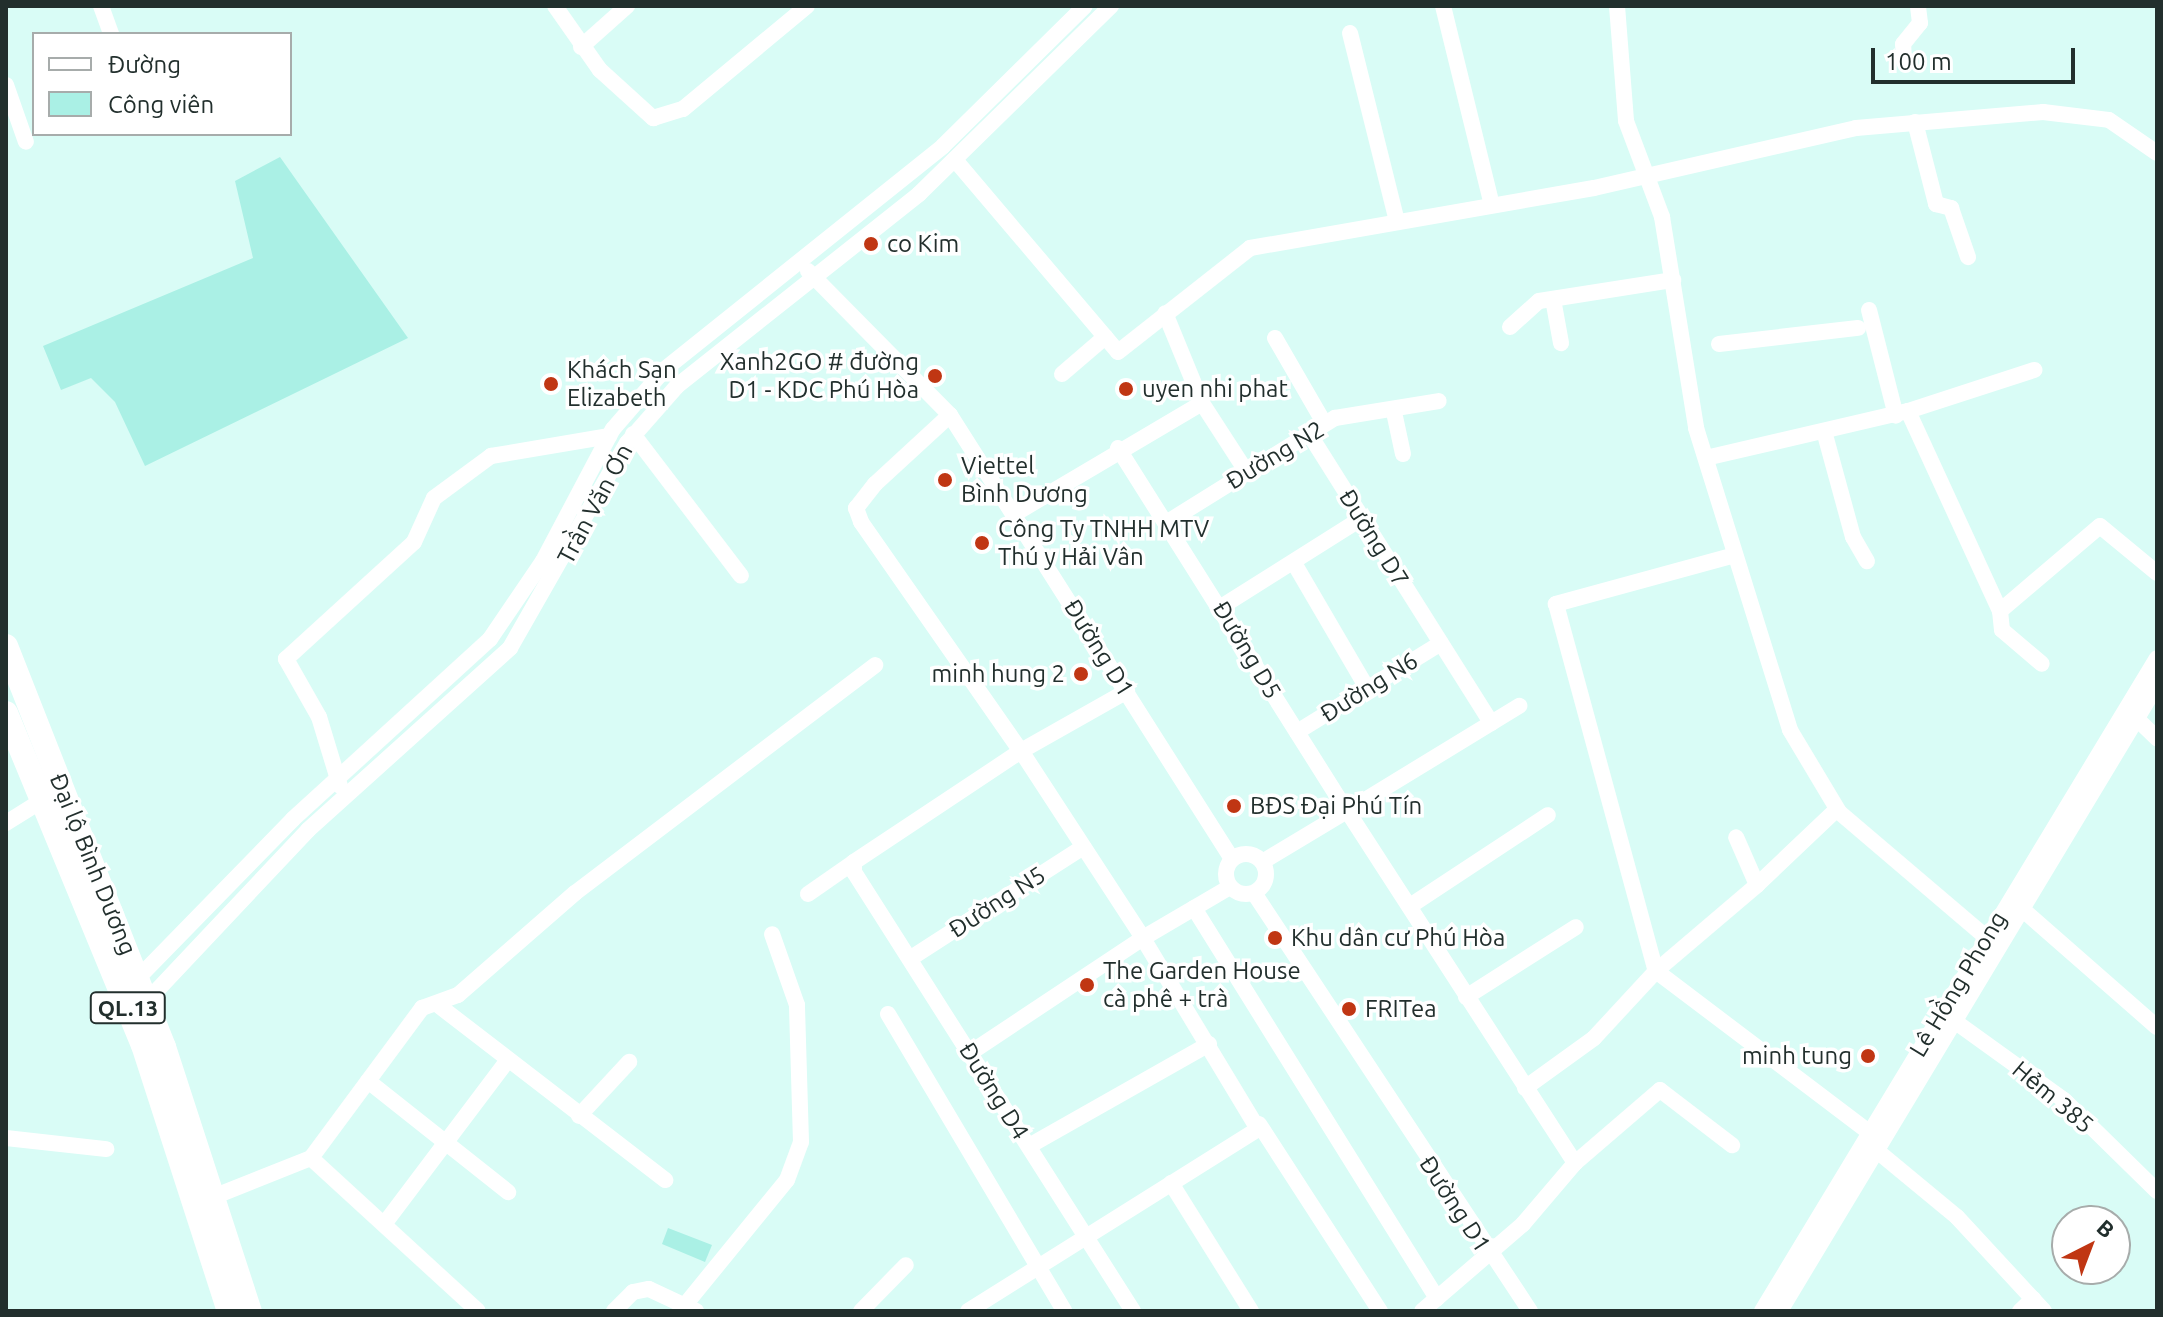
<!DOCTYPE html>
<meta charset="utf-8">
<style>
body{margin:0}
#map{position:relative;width:2163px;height:1317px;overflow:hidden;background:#d9fcf6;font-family:Ubuntu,sans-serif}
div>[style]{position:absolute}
.green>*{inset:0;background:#aaf0e5}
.minor>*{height:16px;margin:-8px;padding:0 8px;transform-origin:8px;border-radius:8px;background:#fff}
.minor>.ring{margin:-8px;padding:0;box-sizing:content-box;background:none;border:16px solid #fff;border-radius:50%}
.highway>*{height:24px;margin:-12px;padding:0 12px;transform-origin:12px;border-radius:12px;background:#fff}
.dots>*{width:22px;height:22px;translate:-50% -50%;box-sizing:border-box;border:4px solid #fff;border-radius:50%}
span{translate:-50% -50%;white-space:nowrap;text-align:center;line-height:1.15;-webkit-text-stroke:7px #fff;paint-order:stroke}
.shield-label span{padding:2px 6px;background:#fff;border:2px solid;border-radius:6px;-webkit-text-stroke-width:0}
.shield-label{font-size:22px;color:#222f2d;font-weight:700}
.poi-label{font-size:24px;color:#222f2d}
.left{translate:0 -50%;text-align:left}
.right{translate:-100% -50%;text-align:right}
.street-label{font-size:24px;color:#222f2d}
.frame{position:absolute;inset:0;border:8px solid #222f2d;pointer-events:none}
.legend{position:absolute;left:32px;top:32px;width:260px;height:104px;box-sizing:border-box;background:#fff;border:2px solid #a7acab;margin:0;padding:10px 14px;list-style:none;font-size:24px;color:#222f2d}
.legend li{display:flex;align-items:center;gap:16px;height:40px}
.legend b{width:40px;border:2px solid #a7acab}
.north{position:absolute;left:2051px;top:1205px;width:80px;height:80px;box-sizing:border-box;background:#fff;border:2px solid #a7acab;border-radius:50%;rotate:42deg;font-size:22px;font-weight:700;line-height:32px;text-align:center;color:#222f2d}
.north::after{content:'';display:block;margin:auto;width:28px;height:36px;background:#c03613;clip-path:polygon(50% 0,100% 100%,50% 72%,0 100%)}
.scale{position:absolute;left:1871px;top:48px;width:204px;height:36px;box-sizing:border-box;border:4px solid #222f2d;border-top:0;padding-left:10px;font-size:24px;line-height:28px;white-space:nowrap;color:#222f2d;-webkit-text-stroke:6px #fff;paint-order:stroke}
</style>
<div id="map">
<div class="green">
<i style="clip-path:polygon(280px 157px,408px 338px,145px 466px,115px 402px,91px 378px,61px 390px,43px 346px,253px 258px,235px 181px)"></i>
<i style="clip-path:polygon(668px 1228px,712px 1245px,705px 1262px,662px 1244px)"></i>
</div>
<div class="minor">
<i style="left:101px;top:6px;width:30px;rotate:70deg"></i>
<i style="left:555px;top:6px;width:78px;rotate:54.9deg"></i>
<i style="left:600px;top:70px;width:72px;rotate:42.2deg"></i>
<i style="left:653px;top:118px;width:31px;rotate:-17deg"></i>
<i style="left:683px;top:109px;width:161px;rotate:-39.7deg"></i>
<i style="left:1443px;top:6px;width:201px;rotate:76.2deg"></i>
<i style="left:1617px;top:6px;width:115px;rotate:85.5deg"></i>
<i style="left:1626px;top:121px;width:103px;rotate:69.4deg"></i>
<i style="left:1662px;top:217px;width:214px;rotate:80.8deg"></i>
<i style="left:1696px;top:428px;width:316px;rotate:72.7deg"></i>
<i style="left:1790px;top:730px;width:96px;rotate:59.1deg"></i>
<i style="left:1839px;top:812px;width:193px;rotate:40.4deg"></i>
<i style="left:1350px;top:33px;width:191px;rotate:76deg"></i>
<i style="left:581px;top:47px;width:62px;rotate:-41.7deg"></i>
<i style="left:1904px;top:61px;width:17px;rotate:-93deg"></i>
<i style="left:1903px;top:44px;width:27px;rotate:-51deg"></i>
<i style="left:1920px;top:23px;width:17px;rotate:-97deg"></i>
<i style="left:6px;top:85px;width:60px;rotate:70.7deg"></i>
<i style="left:1915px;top:122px;width:85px;rotate:75.6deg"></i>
<i style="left:1936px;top:204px;width:16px;rotate:15deg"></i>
<i style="left:1951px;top:208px;width:52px;rotate:70.9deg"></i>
<i style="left:956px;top:161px;width:250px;rotate:49.7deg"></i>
<i style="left:1118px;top:352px;width:168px;rotate:-38.2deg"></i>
<i style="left:1250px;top:248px;width:349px;rotate:-9.9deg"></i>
<i style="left:1594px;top:188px;width:269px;rotate:-12.9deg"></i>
<i style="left:1856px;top:128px;width:188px;rotate:-4.9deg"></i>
<i style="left:2043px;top:112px;width:66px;rotate:6.9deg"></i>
<i style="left:2109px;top:120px;width:58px;rotate:34.5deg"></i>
<i style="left:808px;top:271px;width:202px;rotate:45.4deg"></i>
<i style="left:950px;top:415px;width:526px;rotate:57.58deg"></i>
<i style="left:1553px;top:299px;width:45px;rotate:79.7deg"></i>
<i style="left:1869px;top:310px;width:109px;rotate:75.7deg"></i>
<i style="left:1510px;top:327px;width:39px;rotate:-42deg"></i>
<i style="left:1539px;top:301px;width:136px;rotate:-8.9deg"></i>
<i style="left:1275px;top:338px;width:98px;rotate:60deg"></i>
<i style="left:1719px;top:344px;width:140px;rotate:-6.6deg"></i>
<i style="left:1062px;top:374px;width:57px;rotate:-40.7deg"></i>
<i style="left:1202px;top:403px;width:81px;rotate:57.1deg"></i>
<i style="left:1908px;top:411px;width:133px;rotate:-18deg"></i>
<i style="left:1394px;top:412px;width:43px;rotate:77.9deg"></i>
<i style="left:950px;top:415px;width:102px;rotate:137.4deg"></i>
<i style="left:875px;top:484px;width:31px;rotate:128deg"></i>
<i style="left:856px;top:508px;width:15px;rotate:70deg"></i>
<i style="left:861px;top:522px;width:279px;rotate:55.1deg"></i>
<i style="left:1021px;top:751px;width:122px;rotate:-29.5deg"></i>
<i style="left:1824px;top:431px;width:110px;rotate:74.7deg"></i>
<i style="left:1853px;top:537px;width:28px;rotate:60deg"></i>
<i style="left:1308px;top:432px;width:344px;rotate:57.8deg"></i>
<i style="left:633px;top:434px;width:178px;rotate:52.7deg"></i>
<i style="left:1118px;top:448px;width:429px;rotate:57.8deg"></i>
<i style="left:1347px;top:811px;width:99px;rotate:149deg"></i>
<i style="left:1710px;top:457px;width:203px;rotate:-13.1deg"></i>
<i style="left:1908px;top:411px;width:220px;rotate:65.3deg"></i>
<i style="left:2000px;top:611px;width:131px;rotate:-40.4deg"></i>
<i style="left:2100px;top:526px;width:74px;rotate:39.5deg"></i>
<i style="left:1016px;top:513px;width:216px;rotate:-30.6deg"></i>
<i style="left:1202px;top:403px;width:97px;rotate:-112.3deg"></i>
<i style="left:1166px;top:523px;width:199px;rotate:-31.9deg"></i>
<i style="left:1335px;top:418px;width:105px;rotate:-9.3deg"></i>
<i style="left:1735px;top:555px;width:186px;rotate:164.7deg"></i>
<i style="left:1556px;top:604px;width:380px;rotate:74.8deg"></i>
<i style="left:1656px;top:971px;width:133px;rotate:-40.4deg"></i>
<i style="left:1757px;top:885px;width:52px;rotate:-113.6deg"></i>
<i style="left:1294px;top:563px;width:145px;rotate:59.7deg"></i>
<i style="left:1221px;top:607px;width:165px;rotate:-32.2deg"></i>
<i style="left:2000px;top:611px;width:19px;rotate:84deg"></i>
<i style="left:2002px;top:630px;width:52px;rotate:40.4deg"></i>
<i style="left:2137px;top:719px;width:28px;rotate:44deg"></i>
<i style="left:1297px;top:732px;width:169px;rotate:-31.7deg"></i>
<i style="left:340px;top:786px;width:72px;rotate:-106.9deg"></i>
<i style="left:319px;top:717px;width:67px;rotate:-119.6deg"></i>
<i style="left:286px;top:659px;width:173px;rotate:-42.4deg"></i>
<i style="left:414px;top:542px;width:48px;rotate:-65.6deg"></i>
<i style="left:434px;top:498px;width:71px;rotate:-36.4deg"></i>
<i style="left:491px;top:456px;width:120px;rotate:-9.6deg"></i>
<i style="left:6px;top:823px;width:47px;rotate:-32deg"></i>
<i class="ring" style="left:1226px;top:854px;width:24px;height:24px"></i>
<i style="left:1757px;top:885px;width:110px;rotate:-43.5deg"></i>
<i style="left:1254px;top:893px;width:501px;rotate:56.56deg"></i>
<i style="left:808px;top:894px;width:56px;rotate:-34.8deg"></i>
<i style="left:1410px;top:906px;width:165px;rotate:-33.4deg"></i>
<i style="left:1194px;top:908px;width:460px;rotate:58.1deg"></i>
<i style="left:2022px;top:909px;width:179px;rotate:41.2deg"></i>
<i style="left:911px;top:958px;width:205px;rotate:-32.8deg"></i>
<i style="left:138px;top:978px;width:222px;rotate:-45.7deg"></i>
<i style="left:293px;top:819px;width:267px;rotate:-42.4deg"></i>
<i style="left:490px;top:639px;width:94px;rotate:-55.8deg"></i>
<i style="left:543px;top:561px;width:149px;rotate:-62.1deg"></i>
<i style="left:613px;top:429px;width:79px;rotate:-49.1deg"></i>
<i style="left:665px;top:369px;width:356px;rotate:-38.7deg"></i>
<i style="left:943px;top:146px;width:199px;rotate:-44.6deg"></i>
<i style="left:1466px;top:997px;width:130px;rotate:-32.5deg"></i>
<i style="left:147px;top:1001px;width:235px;rotate:-46.7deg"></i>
<i style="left:308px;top:830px;width:272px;rotate:-42deg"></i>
<i style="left:510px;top:648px;width:236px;rotate:-60.3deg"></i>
<i style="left:627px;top:443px;width:76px;rotate:-48.7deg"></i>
<i style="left:677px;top:386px;width:309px;rotate:-38.4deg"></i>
<i style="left:919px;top:194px;width:269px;rotate:-44.4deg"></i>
<i style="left:438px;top:1005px;width:287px;rotate:37.6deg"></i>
<i style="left:888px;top:1014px;width:345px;rotate:59.3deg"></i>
<i style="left:1946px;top:1015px;width:145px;rotate:35.8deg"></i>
<i style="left:2064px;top:1100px;width:130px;rotate:44.4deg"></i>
<i style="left:970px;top:1053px;width:208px;rotate:-33.6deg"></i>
<i style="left:1143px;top:938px;width:223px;rotate:-123.1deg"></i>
<i style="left:1021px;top:751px;width:201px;rotate:146.4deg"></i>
<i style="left:854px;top:862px;width:10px;rotate:90deg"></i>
<i style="left:854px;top:872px;width:520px;rotate:57.56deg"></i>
<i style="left:368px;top:1081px;width:179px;rotate:38.4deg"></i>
<i style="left:1525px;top:1088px;width:85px;rotate:-35.9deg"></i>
<i style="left:1594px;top:1038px;width:91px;rotate:-47.2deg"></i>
<i style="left:1656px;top:971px;width:267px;rotate:37.1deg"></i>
<i style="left:579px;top:1116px;width:74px;rotate:-47.2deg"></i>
<i style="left:1259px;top:1124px;width:223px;rotate:57.1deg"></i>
<i style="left:6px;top:1138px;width:101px;rotate:6.3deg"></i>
<i style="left:1029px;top:1146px;width:207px;rotate:-29.5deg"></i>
<i style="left:1876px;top:1150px;width:105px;rotate:39.6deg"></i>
<i style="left:1957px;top:1217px;width:128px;rotate:47.2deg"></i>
<i style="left:311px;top:1158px;width:187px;rotate:-53.5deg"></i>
<i style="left:422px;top:1008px;width:38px;rotate:-20deg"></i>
<i style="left:458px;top:995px;width:155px;rotate:-41.1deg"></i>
<i style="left:575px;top:893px;width:377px;rotate:-37.2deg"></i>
<i style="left:1575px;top:1163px;width:112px;rotate:-40.7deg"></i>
<i style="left:1660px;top:1090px;width:91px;rotate:37.4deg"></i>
<i style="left:1171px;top:1183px;width:151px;rotate:58deg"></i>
<i style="left:213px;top:1197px;width:105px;rotate:-21.7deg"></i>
<i style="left:311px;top:1158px;width:226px;rotate:42.5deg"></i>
<i style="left:385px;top:1223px;width:204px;rotate:-53deg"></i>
<i style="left:685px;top:1305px;width:161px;rotate:-50.8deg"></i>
<i style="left:787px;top:1180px;width:40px;rotate:-69.8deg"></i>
<i style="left:801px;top:1142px;width:137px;rotate:-91.7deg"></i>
<i style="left:797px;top:1005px;width:75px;rotate:-109.4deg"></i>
<i style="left:614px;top:1311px;width:27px;rotate:-45deg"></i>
<i style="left:633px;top:1292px;width:16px;rotate:-11deg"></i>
<i style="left:649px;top:1289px;width:52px;rotate:25.1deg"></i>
<i style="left:861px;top:1311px;width:64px;rotate:-45.6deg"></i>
<i style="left:968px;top:1311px;width:342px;rotate:-32.1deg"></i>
<i style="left:1258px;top:1129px;width:223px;rotate:-121.1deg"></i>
<i style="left:1143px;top:938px;width:101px;rotate:-30.4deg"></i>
<i style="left:1422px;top:1311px;width:133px;rotate:-40.7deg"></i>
<i style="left:1523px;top:1224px;width:80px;rotate:-49.6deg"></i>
<i style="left:1575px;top:1163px;width:419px;rotate:-122.9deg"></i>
<i style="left:1347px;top:811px;width:202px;rotate:-31.4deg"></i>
<i style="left:1762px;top:1311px;width:763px;rotate:-58.83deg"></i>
<i style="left:1780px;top:1311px;width:731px;rotate:-58.94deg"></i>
<i style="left:2020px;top:1311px;width:18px;rotate:-43deg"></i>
</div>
<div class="highway">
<i style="left:6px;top:646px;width:431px;rotate:68.5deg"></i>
<i style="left:164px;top:1047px;width:278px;rotate:72deg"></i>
<i style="left:6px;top:713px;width:359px;rotate:67.6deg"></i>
<i style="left:143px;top:1045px;width:280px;rotate:72.1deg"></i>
</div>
<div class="dots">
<i style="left:871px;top:244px;background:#c03613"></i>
<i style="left:935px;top:376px;background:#c03613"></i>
<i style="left:551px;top:384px;background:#c03613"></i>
<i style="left:1126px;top:389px;background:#c03613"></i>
<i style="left:945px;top:480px;background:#c03613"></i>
<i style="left:982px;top:543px;background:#c03613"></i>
<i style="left:1081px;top:674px;background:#c03613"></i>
<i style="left:1234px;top:806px;background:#c03613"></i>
<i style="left:1275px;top:938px;background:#c03613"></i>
<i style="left:1087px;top:985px;background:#c03613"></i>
<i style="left:1349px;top:1009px;background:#c03613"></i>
<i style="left:1868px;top:1056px;background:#c03613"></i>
</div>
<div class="shield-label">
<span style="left:128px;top:1008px">QL.13</span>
</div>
<div class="poi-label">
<span class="left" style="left:887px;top:244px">co Kim</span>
<span class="right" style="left:919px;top:376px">Xanh2GO # đường<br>D1 - KDC Phú Hòa</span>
<span class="left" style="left:567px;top:384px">Khách Sạn<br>Elizabeth</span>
<span class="left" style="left:1142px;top:389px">uyen nhi phat</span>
<span class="left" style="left:961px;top:480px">Viettel<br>Bình Dương</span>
<span class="left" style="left:998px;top:543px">Công Ty TNHH MTV<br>Thú y Hải Vân</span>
<span class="right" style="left:1065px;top:674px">minh hung 2</span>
<span class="left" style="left:1250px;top:806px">BĐS Đại Phú Tín</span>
<span class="left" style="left:1291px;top:938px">Khu dân cư Phú Hòa</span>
<span class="left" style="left:1103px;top:985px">The Garden House<br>cà phê + trà</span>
<span class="left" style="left:1365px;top:1009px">FRITea</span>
<span class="right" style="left:1852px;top:1056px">minh tung</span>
</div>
<div class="street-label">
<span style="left:1275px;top:455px;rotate:-31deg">Đường N2</span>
<span style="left:595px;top:504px;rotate:-62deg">Trần Văn Ơn</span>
<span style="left:1374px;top:538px;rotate:58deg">Đường D7</span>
<span style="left:1099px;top:648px;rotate:58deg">Đường D1</span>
<span style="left:1247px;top:650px;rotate:59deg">Đường D5</span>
<span style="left:1369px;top:687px;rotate:-32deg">Đường N6</span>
<span style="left:93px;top:864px;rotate:68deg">Đại lộ Bình Dương</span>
<span style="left:997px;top:902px;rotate:-33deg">Đường N5</span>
<span style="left:1958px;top:984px;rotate:-59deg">Lê Hồng Phong</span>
<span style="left:994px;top:1091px;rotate:58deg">Đường D4</span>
<span style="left:2053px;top:1097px;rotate:40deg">Hẻm 385</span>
<span style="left:1455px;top:1204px;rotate:57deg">Đường D1</span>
</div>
<div class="frame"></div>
<ul class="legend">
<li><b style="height:10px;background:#fff"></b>Đường</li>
<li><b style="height:22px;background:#aaf0e5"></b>Công viên</li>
</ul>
<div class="north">B</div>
<div class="scale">100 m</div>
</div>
